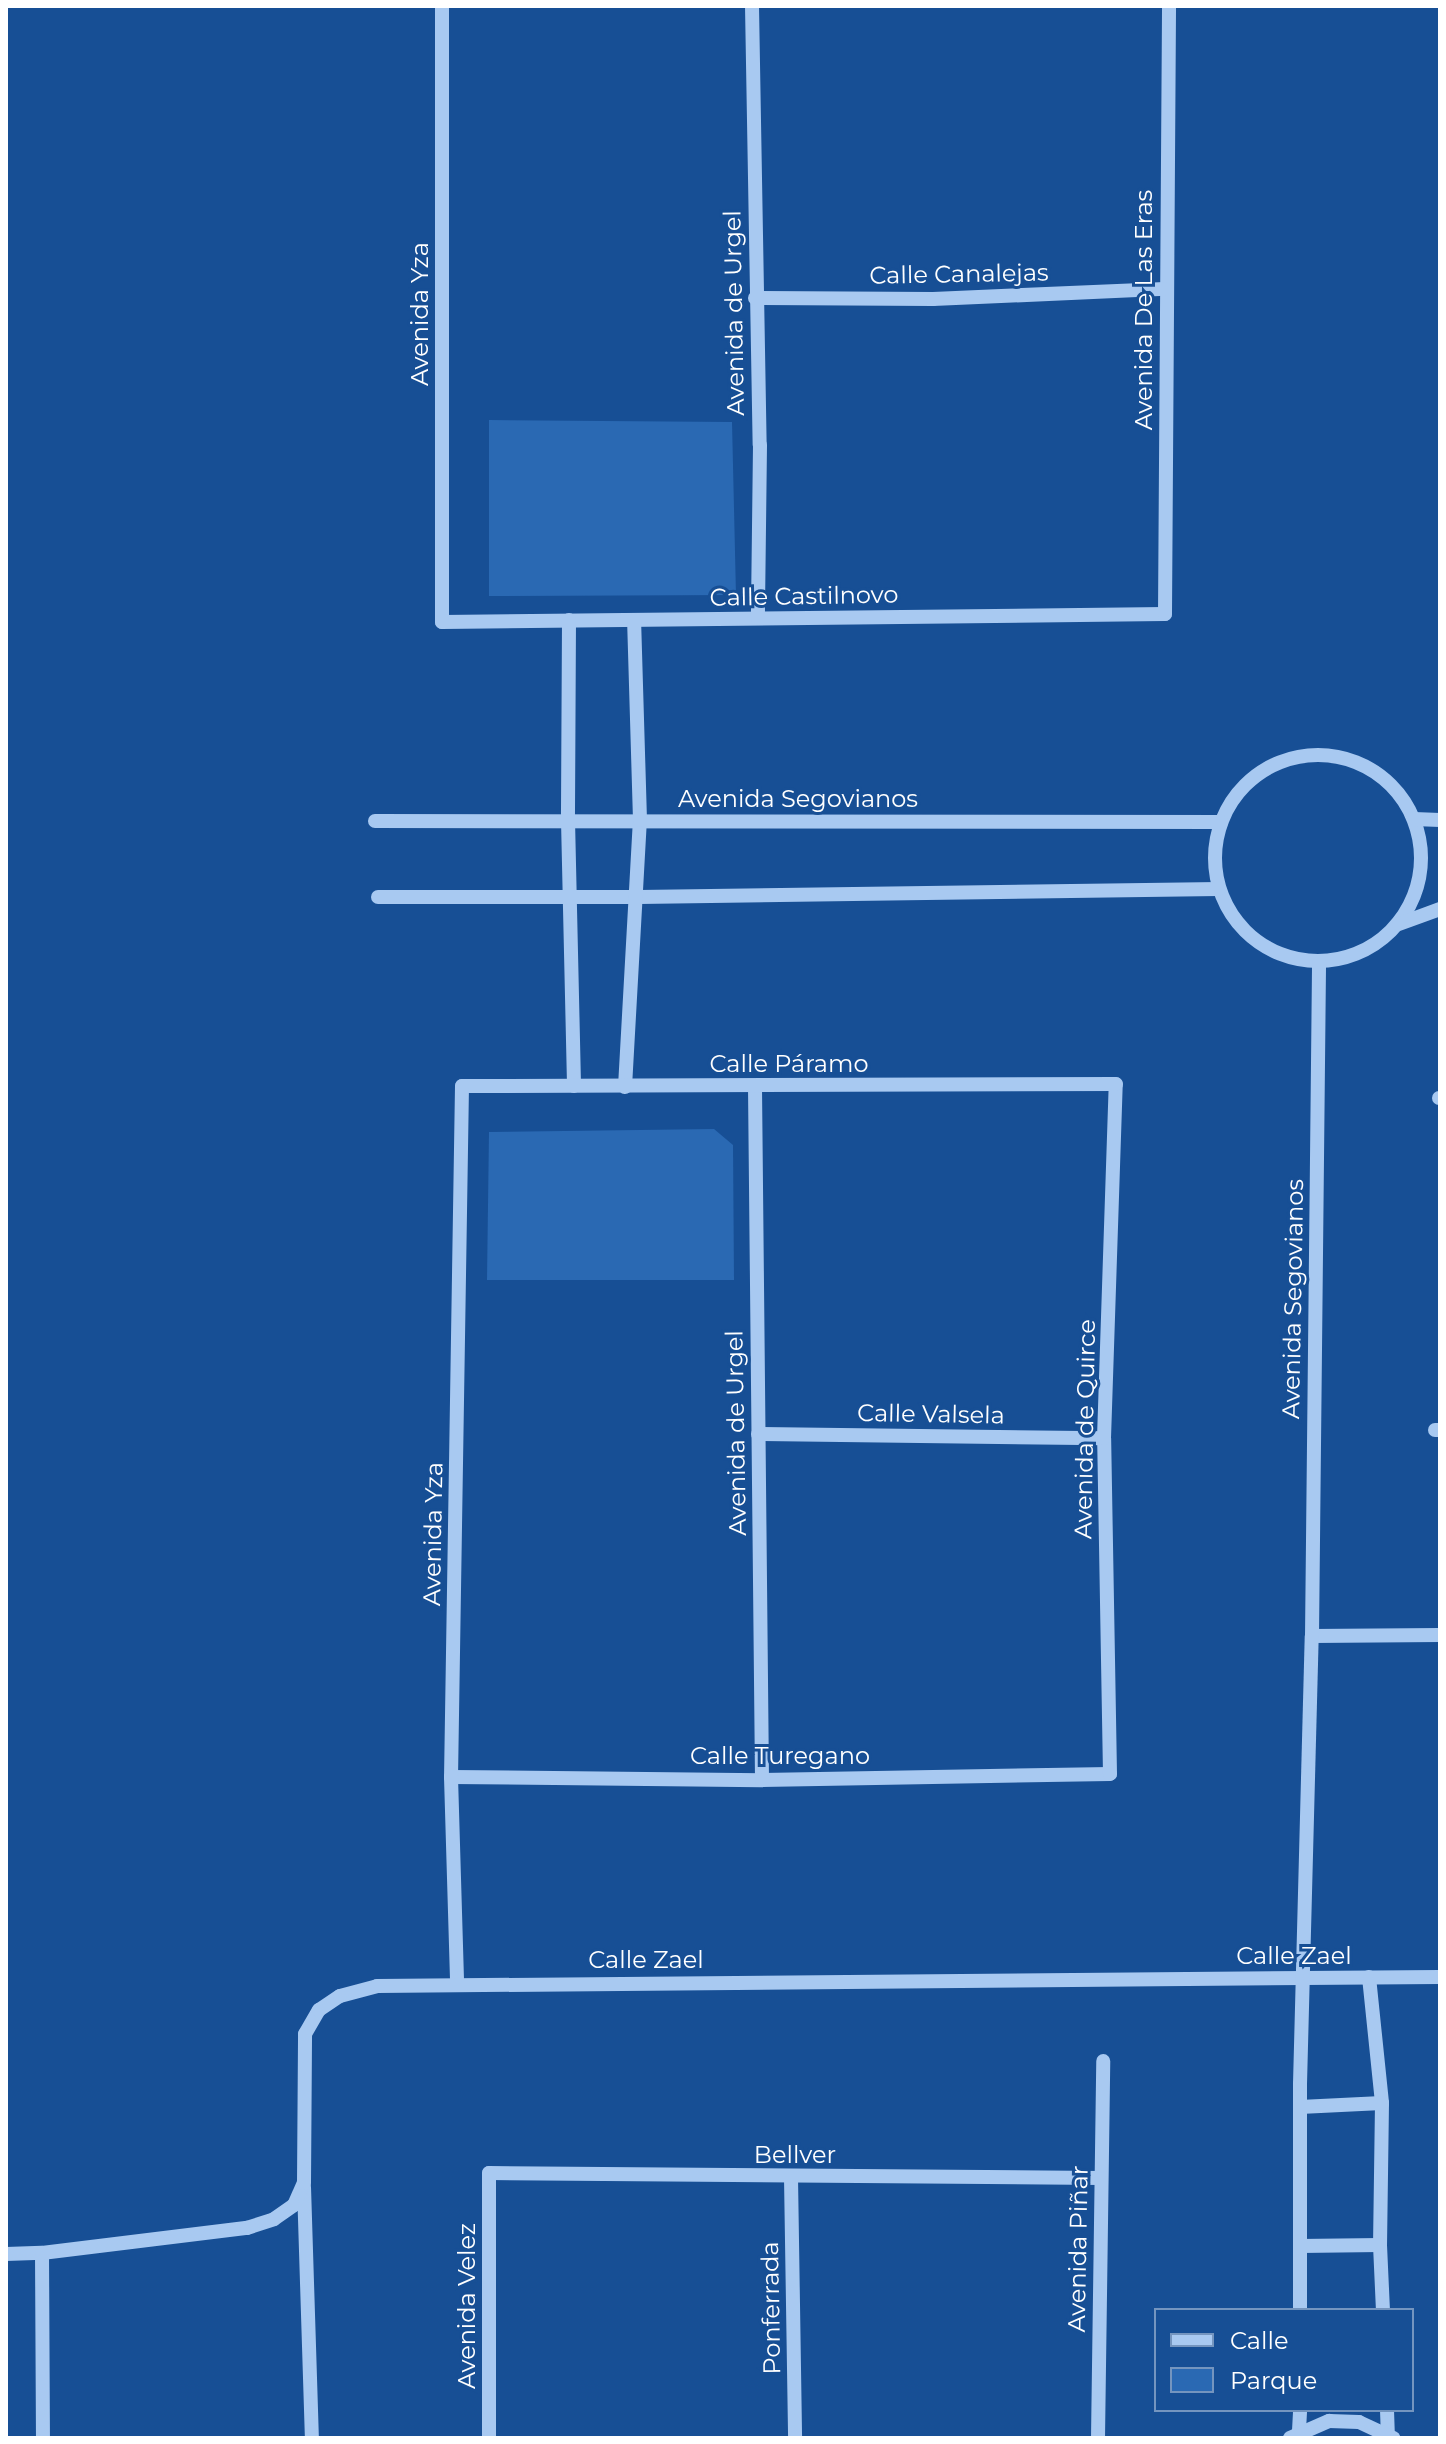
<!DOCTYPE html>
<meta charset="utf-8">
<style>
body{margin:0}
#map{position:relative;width:1446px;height:2444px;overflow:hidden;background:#174f95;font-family:Montserrat,sans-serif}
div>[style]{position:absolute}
.green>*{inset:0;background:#2a69b3}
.minor>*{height:14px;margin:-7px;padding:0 7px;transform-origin:7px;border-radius:7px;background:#a8c9f1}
.minor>.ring{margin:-7px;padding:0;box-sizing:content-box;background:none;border:14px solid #a8c9f1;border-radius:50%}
span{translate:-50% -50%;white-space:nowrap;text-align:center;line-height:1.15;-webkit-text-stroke:6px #174f95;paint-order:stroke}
.street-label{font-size:24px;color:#fff}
.frame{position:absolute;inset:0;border:8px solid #fff;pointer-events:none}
.legend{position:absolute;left:1154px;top:2308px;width:260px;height:104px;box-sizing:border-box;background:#174f95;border:2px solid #7495bf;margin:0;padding:10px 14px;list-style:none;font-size:24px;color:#fff}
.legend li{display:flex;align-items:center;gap:16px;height:40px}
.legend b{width:40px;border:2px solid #7495bf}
</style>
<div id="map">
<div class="green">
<i style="clip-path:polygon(489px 420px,732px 422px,736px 595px,489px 596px)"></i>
<i style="clip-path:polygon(714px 1129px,733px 1145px,734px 1280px,487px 1280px,489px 1132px)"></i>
</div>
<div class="minor">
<i style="left:442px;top:6px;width:616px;rotate:90deg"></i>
<i style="left:442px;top:622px;width:723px;rotate:-0.63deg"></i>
<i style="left:1165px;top:614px;width:608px;rotate:-89.62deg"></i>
<i style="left:752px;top:6px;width:439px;rotate:89deg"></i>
<i style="left:760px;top:445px;width:173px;rotate:90.7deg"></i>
<i style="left:755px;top:298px;width:178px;rotate:0.3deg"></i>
<i style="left:933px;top:299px;width:232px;rotate:-2.5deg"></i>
<i style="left:569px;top:620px;width:200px;rotate:90.3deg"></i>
<i style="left:568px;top:820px;width:266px;rotate:88.7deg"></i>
<i class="ring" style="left:1215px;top:755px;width:192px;height:192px"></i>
<i style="left:1414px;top:819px;width:26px;rotate:2deg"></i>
<i style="left:375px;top:821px;width:846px;rotate:0.07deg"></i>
<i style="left:378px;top:897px;width:261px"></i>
<i style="left:639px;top:897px;width:580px;rotate:-0.79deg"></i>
<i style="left:1399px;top:924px;width:44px;rotate:-20.1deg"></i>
<i style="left:625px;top:1087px;width:267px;rotate:-86.8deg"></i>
<i style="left:640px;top:820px;width:200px;rotate:-91.7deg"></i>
<i style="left:755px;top:1087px;width:693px;rotate:89.42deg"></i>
<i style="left:1439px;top:1098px;width:1px"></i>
<i style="left:1435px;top:1430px;width:5px"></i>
<i style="left:758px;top:1434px;width:346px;rotate:0.7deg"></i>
<i style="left:1312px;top:1636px;width:128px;rotate:-0.4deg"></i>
<i style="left:451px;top:1777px;width:311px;rotate:0.6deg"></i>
<i style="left:762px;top:1780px;width:348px;rotate:-1deg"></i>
<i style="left:1110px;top:1774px;width:336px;rotate:-91deg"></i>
<i style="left:1104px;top:1438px;width:354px;rotate:-88.1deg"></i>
<i style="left:1116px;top:1084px;width:654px;rotate:179.82deg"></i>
<i style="left:462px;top:1086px;width:691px;rotate:90.91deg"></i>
<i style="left:451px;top:1777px;width:207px;rotate:88.3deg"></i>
<i style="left:1369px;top:1977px;width:127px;rotate:84.1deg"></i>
<i style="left:1382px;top:2103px;width:142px;rotate:90.8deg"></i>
<i style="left:1380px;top:2245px;width:65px;rotate:87.4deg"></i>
<i style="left:1300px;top:2107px;width:82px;rotate:-2.8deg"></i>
<i style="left:791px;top:2177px;width:261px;rotate:89.1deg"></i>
<i style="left:304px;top:2187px;width:251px;rotate:88.2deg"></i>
<i style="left:1300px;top:2246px;width:80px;rotate:-0.7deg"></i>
<i style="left:42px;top:2253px;width:185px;rotate:89.7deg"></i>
<i style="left:6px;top:2254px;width:36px;rotate:-2deg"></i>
<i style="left:42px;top:2253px;width:207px;rotate:-7deg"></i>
<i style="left:247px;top:2228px;width:28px;rotate:-18deg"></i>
<i style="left:274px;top:2219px;width:24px;rotate:-35deg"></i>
<i style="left:294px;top:2205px;width:24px;rotate:-66deg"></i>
<i style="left:304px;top:2183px;width:149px;rotate:-89.6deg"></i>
<i style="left:305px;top:2034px;width:28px;rotate:-60deg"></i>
<i style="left:319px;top:2010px;width:25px;rotate:-34deg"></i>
<i style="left:340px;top:1996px;width:38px;rotate:-15deg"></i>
<i style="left:377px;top:1986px;width:1063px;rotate:-0.49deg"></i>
<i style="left:1300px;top:2310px;width:226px;rotate:-90deg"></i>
<i style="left:1300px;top:2084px;width:448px;rotate:-88.5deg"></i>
<i style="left:1312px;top:1636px;width:674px;rotate:-89.4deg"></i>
<i style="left:1387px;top:2410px;width:23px;rotate:88deg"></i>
<i style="left:1299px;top:2431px;width:21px;rotate:-87deg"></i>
<i style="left:489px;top:2438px;width:265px;rotate:-90deg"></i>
<i style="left:489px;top:2173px;width:612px;rotate:0.47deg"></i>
<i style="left:1098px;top:2438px;width:377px;rotate:-89.2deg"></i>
<i style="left:1290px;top:2438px;width:43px;rotate:-23.6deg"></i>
<i style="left:1329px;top:2421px;width:30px;rotate:2deg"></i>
<i style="left:1359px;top:2422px;width:38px;rotate:25deg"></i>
</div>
<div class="street-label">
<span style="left:959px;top:274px;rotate:-1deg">Calle Canalejas</span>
<span style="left:1144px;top:310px;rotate:-90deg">Avenida De Las Eras</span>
<span style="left:734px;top:313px;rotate:-91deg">Avenida de Urgel</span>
<span style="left:420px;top:314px;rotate:-90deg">Avenida Yza</span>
<span style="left:804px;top:596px;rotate:-1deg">Calle Castilnovo</span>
<span style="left:798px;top:799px">Avenida Segovianos</span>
<span style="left:789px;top:1064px">Calle Páramo</span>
<span style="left:1293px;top:1299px;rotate:-89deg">Avenida Segovianos</span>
<span style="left:931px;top:1414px;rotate:1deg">Calle Valsela</span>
<span style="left:1085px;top:1429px;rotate:-89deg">Avenida de Quirce</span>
<span style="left:736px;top:1433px;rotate:-91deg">Avenida de Urgel</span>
<span style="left:433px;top:1534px;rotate:-89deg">Avenida Yza</span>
<span style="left:780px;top:1756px">Calle Turegano</span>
<span style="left:1294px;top:1956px">Calle Zael</span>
<span style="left:646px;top:1960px">Calle Zael</span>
<span style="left:795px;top:2155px">Bellver</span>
<span style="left:1078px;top:2249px;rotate:-89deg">Avenida Piñar</span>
<span style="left:467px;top:2306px;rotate:-90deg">Avenida Velez</span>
<span style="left:771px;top:2308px;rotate:-91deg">Ponferrada</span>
</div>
<div class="frame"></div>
<ul class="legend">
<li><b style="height:10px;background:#a8c9f1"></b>Calle</li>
<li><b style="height:22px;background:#2a69b3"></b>Parque</li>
</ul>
</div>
